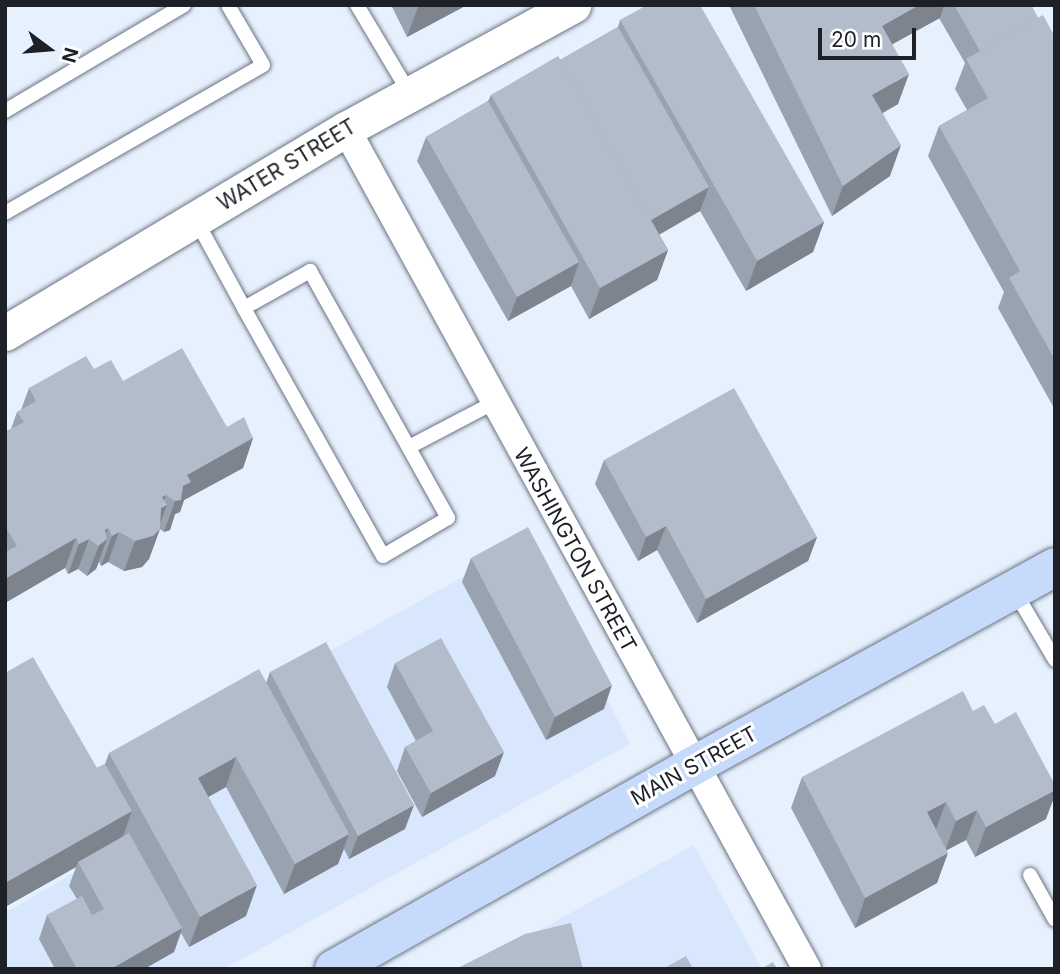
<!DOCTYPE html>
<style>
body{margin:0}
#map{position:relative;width:1060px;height:974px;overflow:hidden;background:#e7f0fd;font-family:Inter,sans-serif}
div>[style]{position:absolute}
.built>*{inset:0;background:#d8e7fd}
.roads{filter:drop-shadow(0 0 2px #6b7583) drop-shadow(0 0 2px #6b7583)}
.service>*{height:14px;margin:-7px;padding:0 7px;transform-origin:7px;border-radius:7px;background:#fff}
.minor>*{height:28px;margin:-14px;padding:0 14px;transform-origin:14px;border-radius:14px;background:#fff}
.tertiary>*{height:35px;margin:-17.5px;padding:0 17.5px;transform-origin:17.5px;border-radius:17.5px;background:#fff}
.secondary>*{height:38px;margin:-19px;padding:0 19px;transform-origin:19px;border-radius:19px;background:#c6dbfb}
.wall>*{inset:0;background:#99a2af}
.shaded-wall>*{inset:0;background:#7d848e}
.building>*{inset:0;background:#b2bccb}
span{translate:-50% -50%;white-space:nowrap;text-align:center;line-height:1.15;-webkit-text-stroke:6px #fff;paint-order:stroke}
.street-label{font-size:21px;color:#1d2127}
.frame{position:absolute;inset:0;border:7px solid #1d2127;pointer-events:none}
.north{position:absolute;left:14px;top:14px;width:70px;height:70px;-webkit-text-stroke:5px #fff;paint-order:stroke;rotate:106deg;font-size:19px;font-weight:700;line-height:28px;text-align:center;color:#1d2127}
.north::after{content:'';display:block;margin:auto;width:24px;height:32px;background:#1d2127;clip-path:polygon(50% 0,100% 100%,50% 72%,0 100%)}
.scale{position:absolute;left:818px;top:28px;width:98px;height:32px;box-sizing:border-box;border:4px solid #1d2127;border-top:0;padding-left:9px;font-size:21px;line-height:24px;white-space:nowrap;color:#1d2127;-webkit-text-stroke:5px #fff;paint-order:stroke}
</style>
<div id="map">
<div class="built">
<i style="clip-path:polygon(527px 541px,630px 744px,224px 969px,5px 969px,5px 913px,125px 843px,91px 784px)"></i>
<i style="clip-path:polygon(694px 845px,762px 969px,469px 969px)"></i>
</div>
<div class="roads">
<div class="service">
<i style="left:357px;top:5px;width:104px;rotate:59.2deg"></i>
<i style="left:5px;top:111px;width:208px;rotate:-30.6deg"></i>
<i style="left:5px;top:213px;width:297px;rotate:-29.8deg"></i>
<i style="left:263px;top:65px;width:69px;rotate:-120.3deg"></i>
<i style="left:196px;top:220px;width:100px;rotate:61.4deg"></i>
<i style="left:310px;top:271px;width:283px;rotate:60.8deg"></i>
<i style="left:448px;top:518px;width:75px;rotate:149.7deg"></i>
<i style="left:383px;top:556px;width:284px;rotate:-119.3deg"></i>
<i style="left:244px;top:308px;width:76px;rotate:-29.3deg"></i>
<i style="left:409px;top:447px;width:97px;rotate:-27.6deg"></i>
<i style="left:1015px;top:592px;width:79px;rotate:59.5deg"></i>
<i style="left:1030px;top:875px;width:51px;rotate:60.9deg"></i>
</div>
<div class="minor">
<i style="left:346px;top:129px;width:958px;rotate:61.24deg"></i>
</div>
<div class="tertiary">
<i style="left:5px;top:333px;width:397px;rotate:-30.9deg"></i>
<i style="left:346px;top:129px;width:259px;rotate:-28.6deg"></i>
</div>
<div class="secondary">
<i style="left:334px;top:969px;width:412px;rotate:-29.5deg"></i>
<i style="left:693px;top:766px;width:413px;rotate:-28.8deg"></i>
</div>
</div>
<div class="wall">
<i style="clip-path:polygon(391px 5px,467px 5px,407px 37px)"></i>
<i style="clip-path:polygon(729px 5px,1031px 5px,1038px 18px,1055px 37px,1055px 407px,1054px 408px,998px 308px,1004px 292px,928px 156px,939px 126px,967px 110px,955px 89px,965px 63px,939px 18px,892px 44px,898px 104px,883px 113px,890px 176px,832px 216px)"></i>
<i style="clip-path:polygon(620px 20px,824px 222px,813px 252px,746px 291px,700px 211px,659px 234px,668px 250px,657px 280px,589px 319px,571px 286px,508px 321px,417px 161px,426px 137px,488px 101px,491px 95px,560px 60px,618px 27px)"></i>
<i style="clip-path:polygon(94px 369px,253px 438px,243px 468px,184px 500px,180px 512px,175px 514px,170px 530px,164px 532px,160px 529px,149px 559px,142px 567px,124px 571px,108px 562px,101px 566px,99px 562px,96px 569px,87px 576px,78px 569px,68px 574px,65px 568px,5px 603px,5px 432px,11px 429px,17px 412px,21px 410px,29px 388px)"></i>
<i style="clip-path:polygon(604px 460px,817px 537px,808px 561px,697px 623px,657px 550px,638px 561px,595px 484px)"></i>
<i style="clip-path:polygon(471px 558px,604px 709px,546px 740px,462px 582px)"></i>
<i style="clip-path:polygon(395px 663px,495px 776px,422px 817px,397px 771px,405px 747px,416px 741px,387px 687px)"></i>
<i style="clip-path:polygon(270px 672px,405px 829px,349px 859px,344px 849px,338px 864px,284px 894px,226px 787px,208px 797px,246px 916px,189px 947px,181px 933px,174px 952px,144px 969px,55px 969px,39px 939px,47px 915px,77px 899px,69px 886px,76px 867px,5px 907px,5px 673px,97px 768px,105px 764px,109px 753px,266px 683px)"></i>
<i style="clip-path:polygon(973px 711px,1046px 819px,975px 857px,966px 840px,947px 850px,937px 883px,855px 928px,791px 808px,802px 777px)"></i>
</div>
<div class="shaded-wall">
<i style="clip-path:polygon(421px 5px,467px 5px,407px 37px,418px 7px)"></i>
<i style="clip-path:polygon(919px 5px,944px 5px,940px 18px,871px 56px,882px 26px)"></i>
<i style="clip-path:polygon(909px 74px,898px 104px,861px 125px,872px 95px)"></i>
<i style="clip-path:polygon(901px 145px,890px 176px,832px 216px,843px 186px)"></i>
<i style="clip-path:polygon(709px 187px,700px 211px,638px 247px,646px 223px)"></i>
<i style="clip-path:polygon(824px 222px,813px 252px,746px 291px,757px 261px)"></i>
<i style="clip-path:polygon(668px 250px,657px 280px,589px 319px,600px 288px)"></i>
<i style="clip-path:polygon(579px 262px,571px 286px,508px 321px,517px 297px)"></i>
<i style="clip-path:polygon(253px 438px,243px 468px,184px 500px,180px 512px,175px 514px,170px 530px,164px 532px,175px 501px,187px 475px)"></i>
<i style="clip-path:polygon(166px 495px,161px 508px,167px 505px,157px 532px,160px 529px,149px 559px,142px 567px,124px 571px,135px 541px,162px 497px)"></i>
<i style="clip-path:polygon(666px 526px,657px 550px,638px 561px,646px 537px)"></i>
<i style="clip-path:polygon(108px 528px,103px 542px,107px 539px,96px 569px,87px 576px,105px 530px)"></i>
<i style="clip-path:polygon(119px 532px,108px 562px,101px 566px,112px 536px)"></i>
<i style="clip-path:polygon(817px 537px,808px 561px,697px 623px,706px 599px)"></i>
<i style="clip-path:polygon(76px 538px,65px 568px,5px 603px,5px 579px)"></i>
<i style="clip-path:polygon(89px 539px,78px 569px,68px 574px,79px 544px)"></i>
<i style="clip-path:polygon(612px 685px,604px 709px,546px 740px,555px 717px)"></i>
<i style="clip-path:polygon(504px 752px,495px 776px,422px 817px,431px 793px)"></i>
<i style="clip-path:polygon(236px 757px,226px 787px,187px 809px,198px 778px)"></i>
<i style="clip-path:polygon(1055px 790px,1055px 795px,1046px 819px,975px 857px,986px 827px)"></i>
<i style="clip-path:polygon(946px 802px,935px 832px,927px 812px)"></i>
<i style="clip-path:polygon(414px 805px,405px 829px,349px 859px,358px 836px)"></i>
<i style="clip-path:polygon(977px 810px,966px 840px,945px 851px,956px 821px)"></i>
<i style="clip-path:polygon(132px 811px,121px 842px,78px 862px,76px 867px,5px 907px,5px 883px)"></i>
<i style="clip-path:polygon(349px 834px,338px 864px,284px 894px,295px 864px)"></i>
<i style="clip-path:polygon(948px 853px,937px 883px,855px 928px,865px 898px)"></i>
<i style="clip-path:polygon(257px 885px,246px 916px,189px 947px,200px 917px)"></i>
<i style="clip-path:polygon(182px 928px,174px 952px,144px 969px,111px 969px)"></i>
</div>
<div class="building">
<i style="clip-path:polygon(647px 5px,700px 5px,824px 222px,757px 261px,620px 20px)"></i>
<i style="clip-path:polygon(754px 5px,919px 5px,882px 26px,909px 74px,872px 95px,901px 145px,843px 186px)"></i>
<i style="clip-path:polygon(954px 5px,1031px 5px,1038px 18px,980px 51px)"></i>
<i style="clip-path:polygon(1043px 15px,1055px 37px,1055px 360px,1009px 278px,1020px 271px,939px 126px,988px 98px,966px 59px)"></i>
<i style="clip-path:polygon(618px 27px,709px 187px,651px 220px,560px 60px)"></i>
<i style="clip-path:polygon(558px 56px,668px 250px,600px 288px,491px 95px)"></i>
<i style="clip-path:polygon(488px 101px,579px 262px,517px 297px,426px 137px)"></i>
<i style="clip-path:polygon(182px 348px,227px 427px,244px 417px,253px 438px,187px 475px,191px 482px,183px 486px,181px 500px,175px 501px,166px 495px,162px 497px,167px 505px,161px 508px,160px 529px,153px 536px,135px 541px,119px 532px,112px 536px,108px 528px,105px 530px,107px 539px,98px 546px,89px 539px,79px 544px,76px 538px,5px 579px,5px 552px,17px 546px,5px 526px,5px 432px,24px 422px,17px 412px,36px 401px,29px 388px,86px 356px,94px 369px,111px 360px,123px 381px)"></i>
<i style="clip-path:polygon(734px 388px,817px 537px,706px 599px,666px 526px,646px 537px,604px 460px)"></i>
<i style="clip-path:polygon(528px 527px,612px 685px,555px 717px,471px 558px)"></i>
<i style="clip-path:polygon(441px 638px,504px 752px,431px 793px,405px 747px,433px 731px,395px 663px)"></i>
<i style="clip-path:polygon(326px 642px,414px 805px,358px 836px,270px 672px)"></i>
<i style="clip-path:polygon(33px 657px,97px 768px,105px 764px,132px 811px,5px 883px,5px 673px)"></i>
<i style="clip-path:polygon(259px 669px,349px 834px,295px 864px,236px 757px,198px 778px,257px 885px,200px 917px,109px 753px)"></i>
<i style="clip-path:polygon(963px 691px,973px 711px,984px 705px,995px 724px,1016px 712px,1055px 785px,1055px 790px,986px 827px,977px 810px,956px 821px,946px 802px,927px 812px,948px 853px,865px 898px,802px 777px)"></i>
<i style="clip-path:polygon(129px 833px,182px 928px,111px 969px,77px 969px,47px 915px,82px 896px,92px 915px,104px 909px,78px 862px)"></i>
<i style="clip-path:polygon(571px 923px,583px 969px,456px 969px,525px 934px)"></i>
<i style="clip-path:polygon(686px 956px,693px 969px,663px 969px)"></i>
<i style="clip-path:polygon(773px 962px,777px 969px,761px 969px)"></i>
</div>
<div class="street-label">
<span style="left:287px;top:165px;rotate:-31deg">WATER STREET</span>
<span style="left:575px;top:550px;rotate:61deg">WASHINGTON STREET</span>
<span style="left:694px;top:766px;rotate:-29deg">MAIN STREET</span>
</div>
<div class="frame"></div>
<div class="north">N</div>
<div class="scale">20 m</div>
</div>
